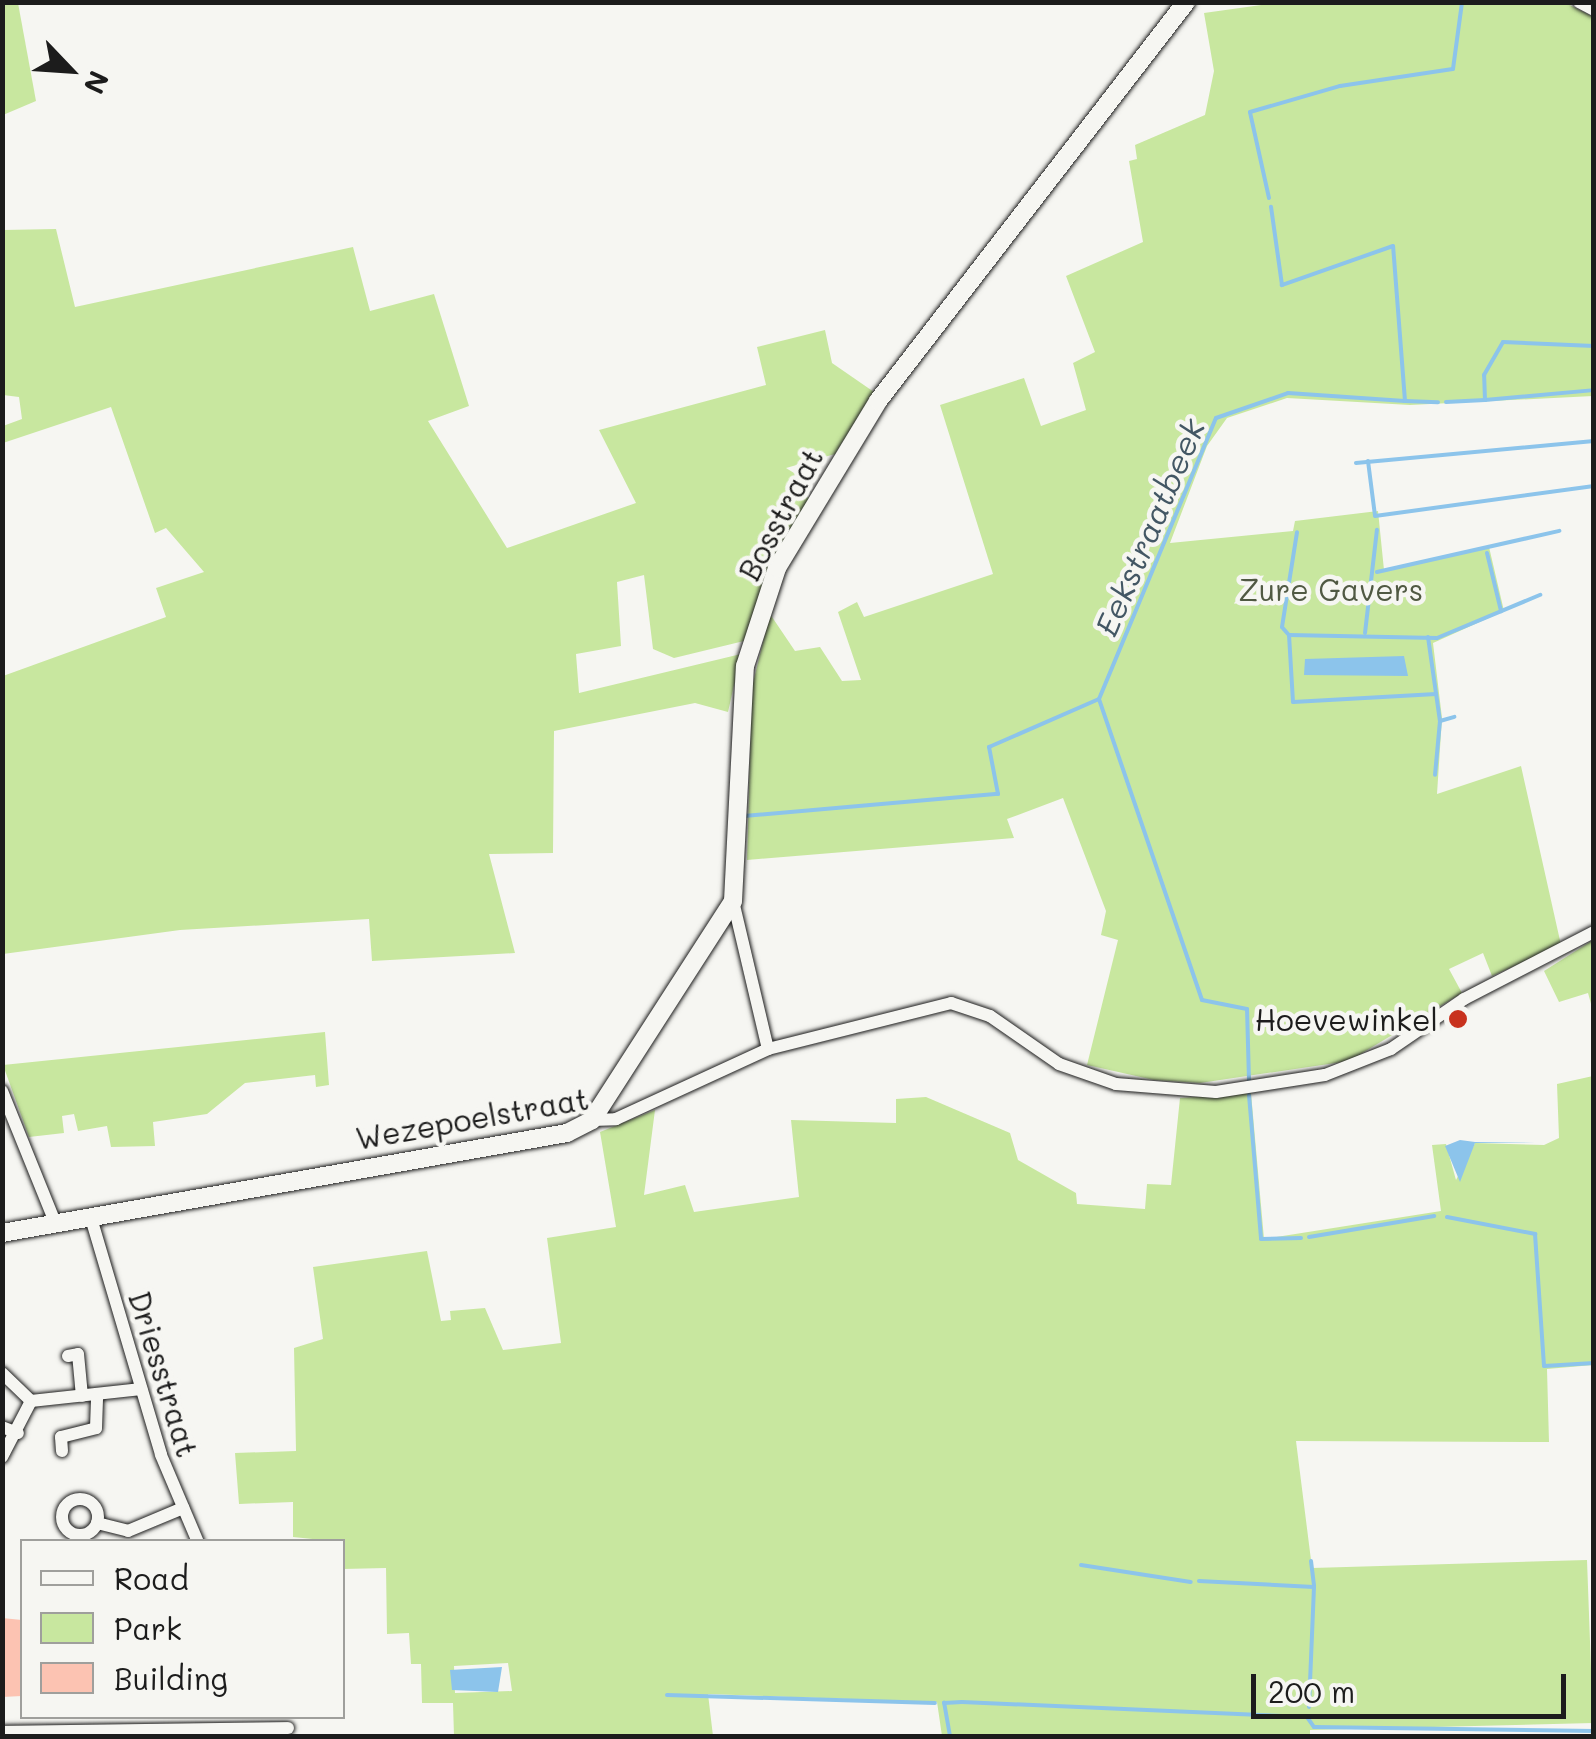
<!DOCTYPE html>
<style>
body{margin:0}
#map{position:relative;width:1596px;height:1739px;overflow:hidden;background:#f6f6f2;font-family:Mali,sans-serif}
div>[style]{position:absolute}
.green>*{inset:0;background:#c8e79f}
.water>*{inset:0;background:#8cc4eb}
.stream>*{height:4px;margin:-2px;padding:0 2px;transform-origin:2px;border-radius:2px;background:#8cc4eb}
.building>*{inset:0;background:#fcc3b2}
.roads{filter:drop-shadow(0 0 2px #1c1c1c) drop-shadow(0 0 2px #1c1c1c)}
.street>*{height:12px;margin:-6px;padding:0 6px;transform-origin:6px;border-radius:6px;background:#f6f6f2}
.street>.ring{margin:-6px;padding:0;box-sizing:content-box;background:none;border:12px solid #f6f6f2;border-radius:50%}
.secondary>*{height:18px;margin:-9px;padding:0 9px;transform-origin:9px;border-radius:9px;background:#f6f6f2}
.dots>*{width:28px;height:28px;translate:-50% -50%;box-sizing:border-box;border:5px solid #f6f6f2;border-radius:50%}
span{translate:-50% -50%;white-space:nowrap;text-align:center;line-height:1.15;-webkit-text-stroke:9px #f6f6f2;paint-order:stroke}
.street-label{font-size:30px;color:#1c1c1c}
.park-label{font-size:30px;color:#505943}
.poi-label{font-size:30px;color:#1c1c1c}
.right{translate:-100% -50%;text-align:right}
.water-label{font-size:32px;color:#435764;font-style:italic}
.frame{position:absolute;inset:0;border:5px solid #1c1c1c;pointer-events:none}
.legend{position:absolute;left:20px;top:1539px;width:325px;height:180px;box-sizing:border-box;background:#f6f6f2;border:2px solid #9f9f9c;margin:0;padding:12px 18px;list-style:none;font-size:30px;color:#1c1c1c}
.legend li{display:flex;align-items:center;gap:20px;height:50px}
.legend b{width:50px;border:2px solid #9f9f9c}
.north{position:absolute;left:20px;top:20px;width:100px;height:100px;-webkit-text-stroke:8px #f6f6f2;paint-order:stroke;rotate:115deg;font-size:28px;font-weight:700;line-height:40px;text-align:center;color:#1c1c1c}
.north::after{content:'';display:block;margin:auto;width:35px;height:45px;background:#1c1c1c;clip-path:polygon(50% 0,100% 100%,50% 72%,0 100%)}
.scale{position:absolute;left:1251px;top:1674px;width:315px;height:45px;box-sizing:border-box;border:5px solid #1c1c1c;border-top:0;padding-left:12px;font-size:30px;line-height:35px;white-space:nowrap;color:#1c1c1c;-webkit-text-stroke:8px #f6f6f2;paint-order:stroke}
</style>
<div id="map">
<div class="green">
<i style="clip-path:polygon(3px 2px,18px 3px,36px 101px,3px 115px)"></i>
<i style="clip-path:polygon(1283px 2px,1564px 2px,1593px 17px,1593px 396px,1410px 405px,1287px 398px,1227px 418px,1207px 446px,1170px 543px,1293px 531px,1295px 521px,1378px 511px,1384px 570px,1489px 547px,1504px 611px,1433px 643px,1442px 718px,1437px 794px,1521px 766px,1561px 945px,1492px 976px,1483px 953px,1449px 969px,1462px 993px,1349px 1061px,1200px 1083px,1154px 1080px,1087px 1065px,1118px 940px,1101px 935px,1106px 911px,1063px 798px,1007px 819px,1014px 838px,747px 860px,752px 687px,770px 614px,795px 651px,820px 647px,842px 681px,861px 680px,838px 612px,857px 602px,864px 617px,993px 574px,940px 405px,1024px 378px,1041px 426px,1086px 410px,1073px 363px,1095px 352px,1066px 276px,1143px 242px,1129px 161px,1137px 159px,1135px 145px,1205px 115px,1214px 71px,1204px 13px)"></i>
<i style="clip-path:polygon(56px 229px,75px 307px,353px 247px,370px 311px,434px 294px,469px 406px,428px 421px,507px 548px,636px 503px,599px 430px,766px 385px,757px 347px,825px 330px,832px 363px,874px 392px,835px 454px,786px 468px,810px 483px,804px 495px,812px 500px,744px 641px,674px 658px,653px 649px,644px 575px,617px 582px,621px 646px,576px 654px,579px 693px,741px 654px,728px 712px,695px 703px,554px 731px,553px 853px,489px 854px,515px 953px,372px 961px,369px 919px,180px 930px,3px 954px,3px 676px,166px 617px,156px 588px,204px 572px,166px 528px,155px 533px,111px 407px,3px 443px,3px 426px,22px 419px,19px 397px,3px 395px,3px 230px)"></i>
<i style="clip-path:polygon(1593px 940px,1593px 1011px,1588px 993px,1559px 1002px,1544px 971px)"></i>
<i style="clip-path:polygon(325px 1032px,329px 1085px,316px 1087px,315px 1075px,245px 1083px,207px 1114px,153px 1122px,155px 1146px,111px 1147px,107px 1126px,78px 1131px,74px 1114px,62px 1116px,64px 1133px,29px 1137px,3px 1065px)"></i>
<i style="clip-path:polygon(evenodd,1593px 1076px,1593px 1365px,1547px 1369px,1549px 1442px,1296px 1441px,1312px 1568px,1587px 1560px,1593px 1723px,1310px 1730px,1310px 1736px,942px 1736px,937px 1702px,708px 1694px,713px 1736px,454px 1736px,453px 1703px,422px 1703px,421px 1664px,411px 1664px,409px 1633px,387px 1634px,386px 1568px,343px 1569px,342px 1542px,293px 1537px,293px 1502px,239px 1504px,235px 1453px,296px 1451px,294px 1348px,323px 1339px,313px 1267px,427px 1251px,441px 1321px,451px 1320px,450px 1311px,485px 1308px,503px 1350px,561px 1343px,547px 1238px,616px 1227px,600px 1132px,655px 1110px,644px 1195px,685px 1185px,694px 1212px,799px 1197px,791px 1120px,896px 1123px,896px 1099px,926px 1097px,1010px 1133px,1018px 1160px,1076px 1193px,1077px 1204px,1145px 1209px,1147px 1184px,1171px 1185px,1180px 1098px,1251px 1093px,1264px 1239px,1441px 1211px,1432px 1145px,1446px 1144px,1456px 1180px,1475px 1143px,1544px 1145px,1559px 1138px,1557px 1084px,1593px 1076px,508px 1663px,512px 1691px,455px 1693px,454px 1666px,508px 1663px)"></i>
</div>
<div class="water">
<i style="clip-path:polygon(1404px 656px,1408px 676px,1304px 675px,1305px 659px)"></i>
<i style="clip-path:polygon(1460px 1140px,1475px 1142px,1535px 1142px,1475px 1143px,1460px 1182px,1445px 1146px)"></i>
<i style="clip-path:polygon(502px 1667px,498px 1692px,452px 1690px,450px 1670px)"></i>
</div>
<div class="stream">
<i style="left:1269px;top:198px;width:88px;rotate:-102.5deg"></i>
<i style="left:1250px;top:112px;width:94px;rotate:-16.1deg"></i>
<i style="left:1340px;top:86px;width:114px;rotate:-8.6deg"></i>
<i style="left:1453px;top:69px;width:68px;rotate:-82.3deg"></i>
<i style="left:1485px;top:400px;width:109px;rotate:-5.2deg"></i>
<i style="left:1405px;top:401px;width:33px;rotate:2deg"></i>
<i style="left:1446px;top:402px;width:39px;rotate:-3deg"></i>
<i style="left:1485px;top:400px;width:25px;rotate:-92deg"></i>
<i style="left:1484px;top:375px;width:38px;rotate:-60deg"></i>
<i style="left:1503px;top:342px;width:91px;rotate:2.5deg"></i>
<i style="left:1368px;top:461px;width:55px;rotate:82.7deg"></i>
<i style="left:1375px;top:516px;width:221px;rotate:-7.8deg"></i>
<i style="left:1356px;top:463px;width:239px;rotate:-5.3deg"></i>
<i style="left:1487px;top:553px;width:60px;rotate:76.4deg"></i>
<i style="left:1377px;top:572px;width:187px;rotate:-12.7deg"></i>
<i style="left:1365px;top:633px;width:104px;rotate:-83.4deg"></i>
<i style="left:1288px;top:634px;width:9px;rotate:-131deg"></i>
<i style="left:1282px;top:627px;width:96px;rotate:-81deg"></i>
<i style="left:1428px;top:637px;width:85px;rotate:81.9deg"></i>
<i style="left:1440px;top:721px;width:54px;rotate:95.3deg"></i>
<i style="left:1436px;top:694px;width:143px;rotate:176.8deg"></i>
<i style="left:1293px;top:702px;width:67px;rotate:-93.4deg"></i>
<i style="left:1289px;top:635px;width:148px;rotate:1.2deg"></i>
<i style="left:1437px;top:638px;width:112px;rotate:-22.7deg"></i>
<i style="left:1440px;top:721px;width:15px;rotate:-16deg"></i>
<i style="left:744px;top:816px;width:255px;rotate:-5deg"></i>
<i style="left:998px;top:794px;width:48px;rotate:-100.8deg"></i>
<i style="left:989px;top:747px;width:120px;rotate:-23.6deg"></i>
<i style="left:1249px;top:1080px;width:71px;rotate:-91.6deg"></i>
<i style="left:1247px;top:1009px;width:46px;rotate:-168.7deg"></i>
<i style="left:1202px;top:1000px;width:318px;rotate:-108.9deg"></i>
<i style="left:1099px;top:699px;width:304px;rotate:-67.4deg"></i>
<i style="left:1216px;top:418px;width:76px;rotate:-19.1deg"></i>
<i style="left:1288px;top:393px;width:117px;rotate:3.9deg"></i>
<i style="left:1405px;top:401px;width:155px;rotate:-94.4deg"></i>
<i style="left:1393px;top:246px;width:118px;rotate:160.6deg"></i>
<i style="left:1282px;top:285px;width:79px;rotate:-98deg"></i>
<i style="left:1249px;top:1095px;width:144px;rotate:85.2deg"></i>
<i style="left:1261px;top:1239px;width:40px;rotate:-1.4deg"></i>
<i style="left:1447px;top:1217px;width:90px;rotate:10.9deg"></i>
<i style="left:1535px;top:1234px;width:132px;rotate:86.1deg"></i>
<i style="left:1544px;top:1366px;width:50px;rotate:-3.4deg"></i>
<i style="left:1309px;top:1237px;width:127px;rotate:-9.5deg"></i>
<i style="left:1311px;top:1561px;width:25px;rotate:83deg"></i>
<i style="left:1081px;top:1565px;width:111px;rotate:8.8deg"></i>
<i style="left:1199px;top:1581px;width:115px;rotate:3deg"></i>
<i style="left:1314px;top:1587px;width:120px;rotate:92.4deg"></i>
<i style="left:667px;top:1695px;width:268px;rotate:1.7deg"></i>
<i style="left:950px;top:1736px;width:34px;rotate:-100deg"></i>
<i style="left:944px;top:1703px;width:18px;rotate:-3deg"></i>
<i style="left:962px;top:1702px;width:345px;rotate:2.5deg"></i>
<i style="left:1307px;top:1717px;width:12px;rotate:55deg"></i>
<i style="left:1314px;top:1727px;width:280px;rotate:0.8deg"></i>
</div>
<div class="building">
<i style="clip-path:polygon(2px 1618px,22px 1620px,22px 1696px,2px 1697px)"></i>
</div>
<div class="roads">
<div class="street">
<i style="left:1579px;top:2px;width:17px;rotate:28deg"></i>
<i style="left:733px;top:901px;width:152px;rotate:76.7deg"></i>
<i style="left:2px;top:1091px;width:141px;rotate:68deg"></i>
<i style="left:592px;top:1120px;width:24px;rotate:-2deg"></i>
<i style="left:616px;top:1119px;width:167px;rotate:-24.7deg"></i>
<i style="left:768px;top:1049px;width:189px;rotate:-14.1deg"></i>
<i style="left:951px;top:1003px;width:41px;rotate:18.4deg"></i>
<i style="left:990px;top:1016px;width:84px;rotate:34.8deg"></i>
<i style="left:1059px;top:1064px;width:60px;rotate:19.3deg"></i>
<i style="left:1116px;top:1084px;width:100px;rotate:4.6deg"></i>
<i style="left:1216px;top:1092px;width:110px;rotate:-8.9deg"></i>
<i style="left:1325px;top:1075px;width:71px;rotate:-21.5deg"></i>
<i style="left:1391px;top:1049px;width:88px;rotate:-34.4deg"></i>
<i style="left:1464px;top:999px;width:146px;rotate:-27.3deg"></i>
<i style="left:91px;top:1218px;width:247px;rotate:73.5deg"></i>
<i style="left:161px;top:1455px;width:95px;rotate:67deg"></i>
<i style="left:68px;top:1356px;width:10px;rotate:-11deg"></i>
<i style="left:78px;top:1354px;width:42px;rotate:84.6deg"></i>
<i style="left:2px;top:1373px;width:40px;rotate:44deg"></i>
<i style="left:31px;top:1401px;width:63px;rotate:117.4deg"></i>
<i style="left:31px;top:1401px;width:111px;rotate:-6.2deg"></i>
<i style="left:2px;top:1427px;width:17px;rotate:21deg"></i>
<i style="left:62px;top:1451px;width:14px;rotate:-94deg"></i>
<i style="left:61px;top:1437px;width:36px;rotate:-14deg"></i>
<i style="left:96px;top:1428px;width:34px;rotate:-88deg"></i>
<i class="ring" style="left:62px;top:1499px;width:24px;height:24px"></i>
<i style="left:97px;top:1523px;width:32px;rotate:14deg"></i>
<i style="left:128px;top:1531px;width:60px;rotate:-22.7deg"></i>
<i style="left:2px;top:1732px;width:286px;rotate:-0.8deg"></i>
</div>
<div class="secondary">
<i style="left:2px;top:1233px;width:574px;rotate:-10.04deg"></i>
<i style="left:567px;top:1133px;width:28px;rotate:-27deg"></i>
<i style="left:592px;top:1120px;width:260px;rotate:-57.2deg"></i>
<i style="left:733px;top:901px;width:235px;rotate:-87.1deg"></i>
<i style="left:745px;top:666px;width:103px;rotate:-71.9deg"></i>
<i style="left:777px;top:568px;width:195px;rotate:-58.8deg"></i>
<i style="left:878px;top:401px;width:504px;rotate:-52.33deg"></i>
</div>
</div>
<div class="dots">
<i style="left:1458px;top:1019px;background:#c8321e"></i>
</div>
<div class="street-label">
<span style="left:780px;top:514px;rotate:-62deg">Bosstraat</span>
<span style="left:472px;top:1118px;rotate:-10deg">Wezepoelstraat</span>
<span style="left:164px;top:1374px;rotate:73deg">Driesstraat</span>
</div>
<div class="park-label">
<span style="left:1331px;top:589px">Zure Gavers</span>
</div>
<div class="poi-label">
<span class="right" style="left:1438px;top:1019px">Hoevewinkel</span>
</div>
<div class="water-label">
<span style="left:1149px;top:527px;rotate:-67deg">Eekstraatbeek</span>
</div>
<div class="frame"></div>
<ul class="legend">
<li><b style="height:12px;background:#f6f6f2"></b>Road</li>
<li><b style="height:28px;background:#c8e79f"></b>Park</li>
<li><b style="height:28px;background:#fcc3b2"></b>Building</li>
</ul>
<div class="north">N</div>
<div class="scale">200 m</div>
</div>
